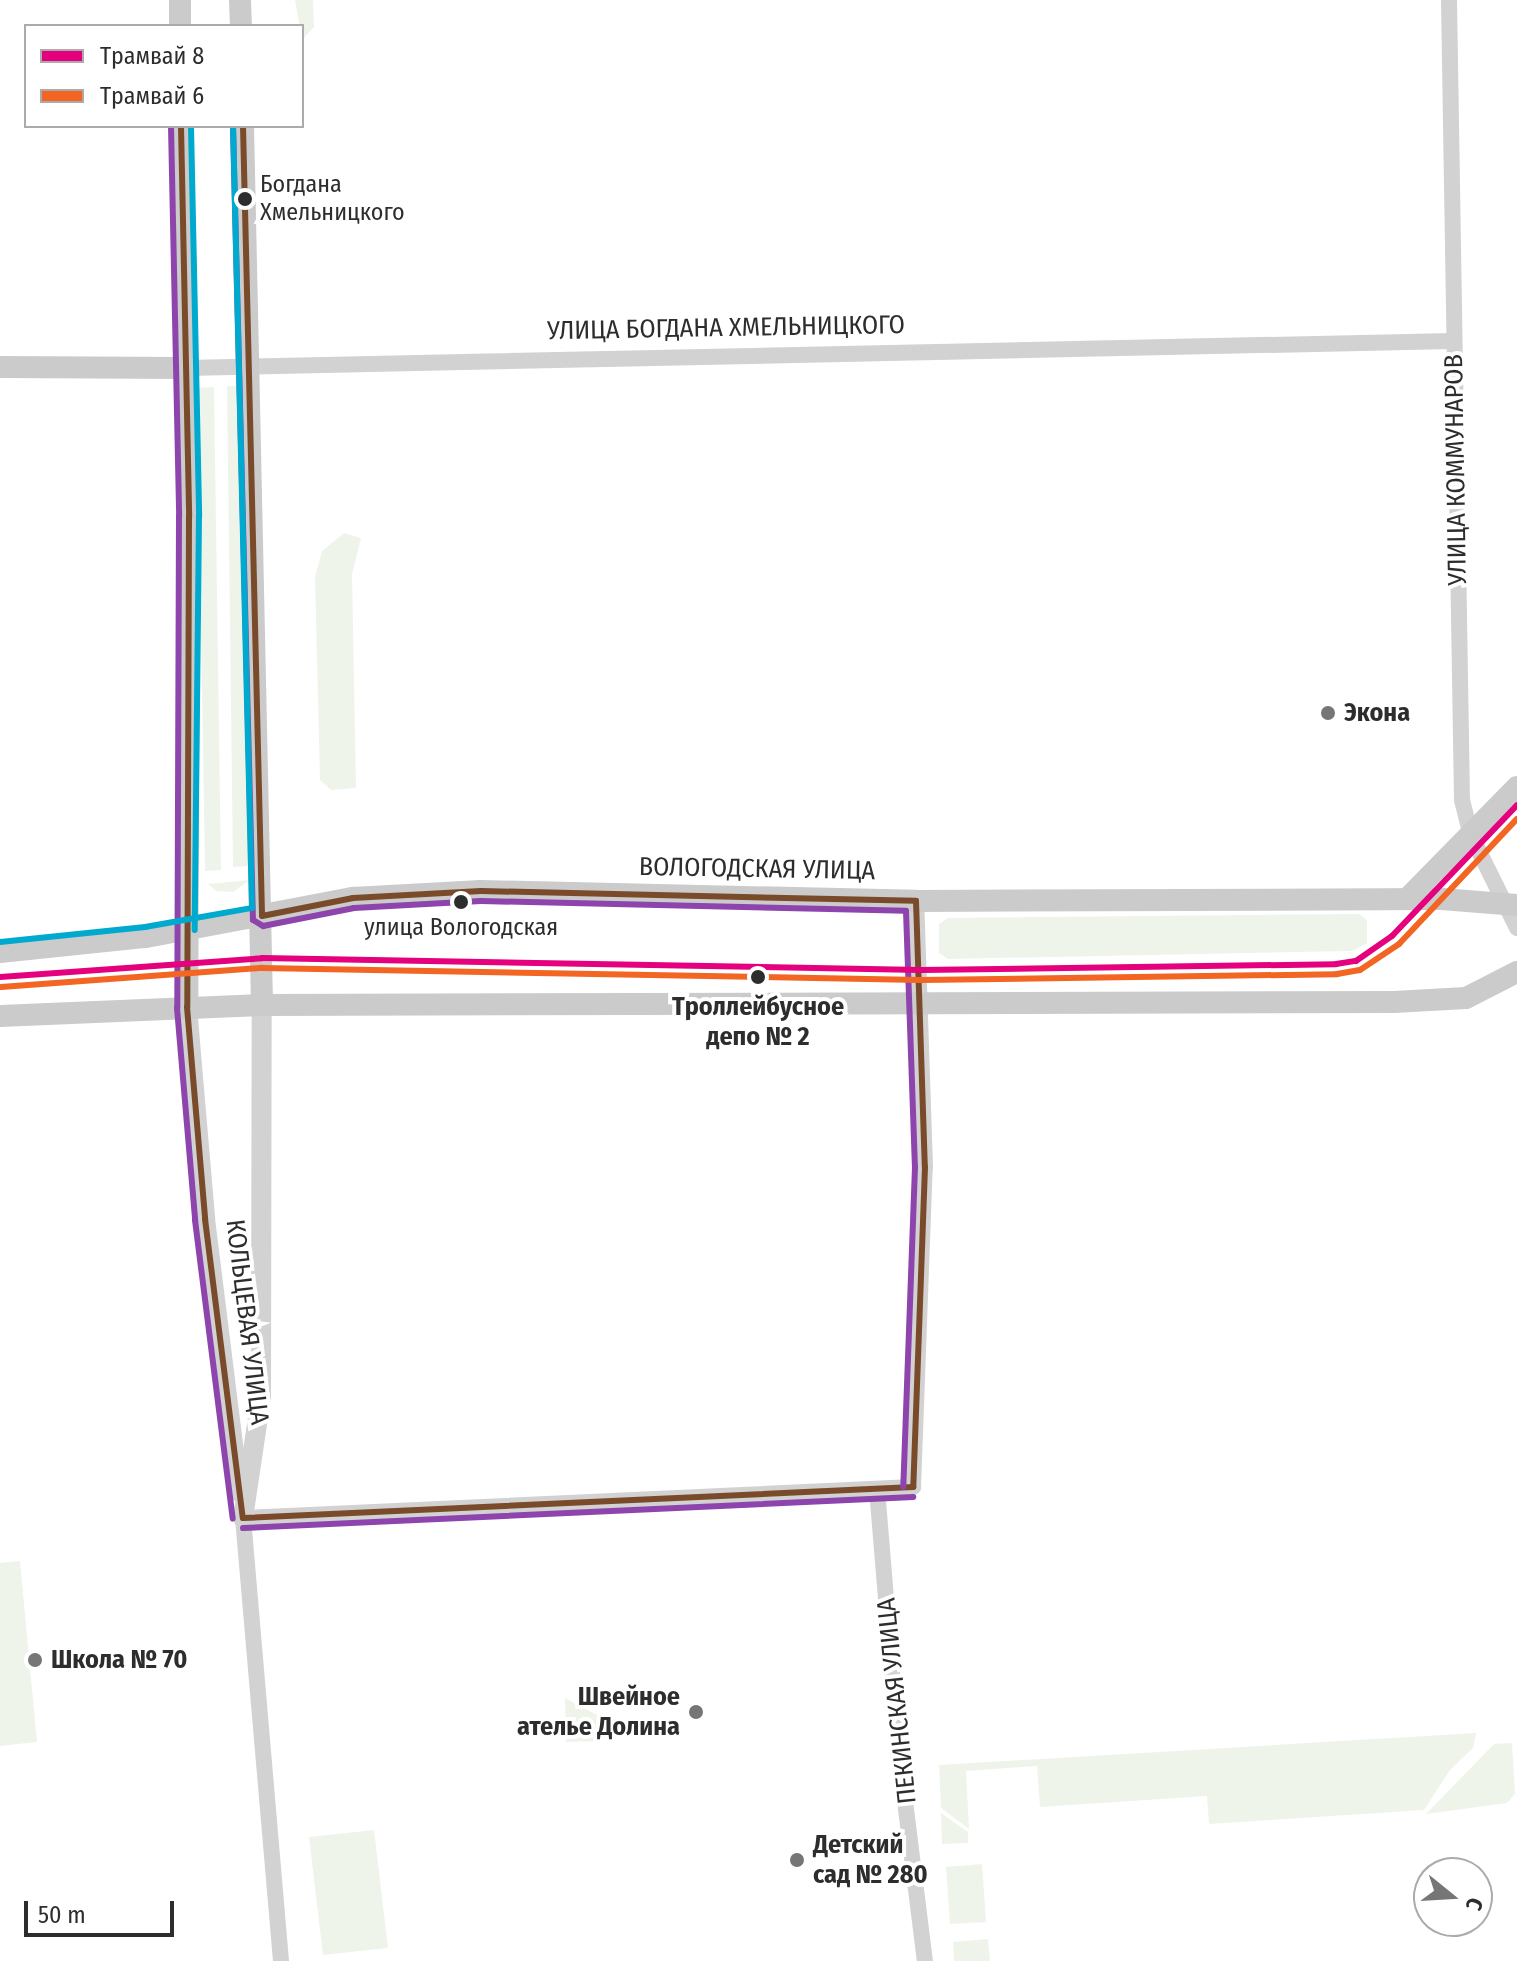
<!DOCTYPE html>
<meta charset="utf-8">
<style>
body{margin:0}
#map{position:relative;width:1517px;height:1961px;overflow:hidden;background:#fff;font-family:"Fira Sans Condensed",sans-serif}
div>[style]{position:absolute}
.green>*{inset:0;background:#eff4eb}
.minor>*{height:16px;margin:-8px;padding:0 8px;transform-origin:8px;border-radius:8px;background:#d2d2d2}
.tertiary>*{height:20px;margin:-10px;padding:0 10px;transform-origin:10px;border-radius:10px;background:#d2d2d2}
.secondary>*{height:22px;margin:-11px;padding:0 11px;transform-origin:11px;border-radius:11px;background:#cbcbcb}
.bus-1>*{height:6px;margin:-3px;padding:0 3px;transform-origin:3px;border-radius:3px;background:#7a4b2a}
.bus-2>*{height:6px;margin:-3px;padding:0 3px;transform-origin:3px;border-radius:3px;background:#8e44ad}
.bus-3>*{height:6px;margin:-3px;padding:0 3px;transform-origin:3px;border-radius:3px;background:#00a9ce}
.tram-1>*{height:6px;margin:-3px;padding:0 3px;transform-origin:3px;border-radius:3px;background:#e5007d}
.tram-2>*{height:6px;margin:-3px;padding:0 3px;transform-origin:3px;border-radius:3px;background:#f26522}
.dots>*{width:22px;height:22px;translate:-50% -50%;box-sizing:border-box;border:4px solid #fff;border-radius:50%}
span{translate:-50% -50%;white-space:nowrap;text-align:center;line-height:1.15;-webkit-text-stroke:8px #fff;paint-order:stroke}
.bus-label{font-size:24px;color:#2d2d2d}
.left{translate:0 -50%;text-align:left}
.street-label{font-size:26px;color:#2d2d2d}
.poi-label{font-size:26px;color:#2d2d2d;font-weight:700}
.right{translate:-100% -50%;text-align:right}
.stop-label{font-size:26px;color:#2d2d2d;font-weight:700}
.legend{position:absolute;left:24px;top:24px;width:280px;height:104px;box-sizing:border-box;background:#fff;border:2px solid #ababab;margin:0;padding:10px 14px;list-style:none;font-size:24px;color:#2d2d2d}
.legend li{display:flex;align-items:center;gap:16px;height:40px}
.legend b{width:40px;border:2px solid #ababab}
.north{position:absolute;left:1413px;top:1857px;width:80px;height:80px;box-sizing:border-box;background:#fff;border:2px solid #ababab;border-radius:50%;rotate:108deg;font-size:22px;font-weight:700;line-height:32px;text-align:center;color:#2d2d2d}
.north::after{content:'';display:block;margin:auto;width:28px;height:36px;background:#767676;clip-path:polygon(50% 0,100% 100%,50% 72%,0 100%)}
.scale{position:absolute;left:24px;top:1901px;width:150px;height:36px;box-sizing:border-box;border:4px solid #2d2d2d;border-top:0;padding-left:10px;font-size:24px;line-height:28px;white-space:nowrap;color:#2d2d2d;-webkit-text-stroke:6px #fff;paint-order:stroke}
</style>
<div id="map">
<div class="green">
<i style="clip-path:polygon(295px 0,313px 0,314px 27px,302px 40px)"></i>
<i style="clip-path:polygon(227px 386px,241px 386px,249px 866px,233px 867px)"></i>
<i style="clip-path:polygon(214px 387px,221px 870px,205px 871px,197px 388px)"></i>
<i style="clip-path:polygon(344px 533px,361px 538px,352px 574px,356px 788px,331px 790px,320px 780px,315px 577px,322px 551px)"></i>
<i style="clip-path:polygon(250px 880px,233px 892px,216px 891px,208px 884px)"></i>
<i style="clip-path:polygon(1359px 914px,1367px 920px,1367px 943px,1352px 951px,948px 959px,939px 953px,939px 924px,948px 918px)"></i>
<i style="clip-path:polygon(20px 1561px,37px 1742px,0 1746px,0 1563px)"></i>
<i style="clip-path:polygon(565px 1698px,599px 1716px,600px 1741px,566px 1742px)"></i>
<i style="clip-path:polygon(1476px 1733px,1473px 1748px,1450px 1770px,1424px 1810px,1209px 1824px,1207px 1796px,1040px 1807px,1037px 1766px,966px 1771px,969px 1829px,941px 1808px,939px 1765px)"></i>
<i style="clip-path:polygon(1512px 1743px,1515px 1794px,1507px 1803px,1426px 1814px,1494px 1744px)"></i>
<i style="clip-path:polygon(941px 1813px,968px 1832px,968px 1843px,942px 1844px)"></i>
<i style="clip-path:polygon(374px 1830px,388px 1948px,323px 1955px,309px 1837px)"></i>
<i style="clip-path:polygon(982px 1864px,986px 1922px,950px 1924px,946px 1867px)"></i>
<i style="clip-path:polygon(988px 1939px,990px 1961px,954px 1961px,953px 1942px)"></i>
</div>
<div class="minor">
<i style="left:1449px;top:0;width:800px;rotate:89.07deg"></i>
<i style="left:1462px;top:800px;width:36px;rotate:76deg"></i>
<i style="left:1471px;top:835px;width:104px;rotate:63.7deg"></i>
<i style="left:185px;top:368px;width:1269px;rotate:-1.22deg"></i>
<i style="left:877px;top:1489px;width:257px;rotate:85.3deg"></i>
<i style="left:898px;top:1745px;width:218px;rotate:82.9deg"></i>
<i style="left:281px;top:1961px;width:445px;rotate:-94.9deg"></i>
<i style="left:243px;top:1518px;width:671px;rotate:-2.65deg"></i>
<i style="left:913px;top:1487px;width:320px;rotate:-87.9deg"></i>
<i style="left:925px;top:1167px;width:266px;rotate:-91.9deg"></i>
</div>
<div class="tertiary">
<i style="left:187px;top:1007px;width:213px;rotate:85.1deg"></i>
<i style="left:205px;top:1219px;width:275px;rotate:82.9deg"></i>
<i style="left:243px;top:1518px;width:122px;rotate:-81.5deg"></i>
<i style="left:261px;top:1397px;width:392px;rotate:-89.9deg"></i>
</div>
<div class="secondary">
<i style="left:180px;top:0;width:26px;rotate:90deg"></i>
<i style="left:240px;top:0;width:26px;rotate:88deg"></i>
<i style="left:181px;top:126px;width:390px;rotate:88.8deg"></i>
<i style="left:189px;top:516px;width:491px;rotate:90.2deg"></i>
<i style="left:243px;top:126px;width:879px;rotate:88.76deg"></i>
<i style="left:0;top:367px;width:185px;rotate:0.3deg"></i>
<i style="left:1407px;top:899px;width:157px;rotate:-45.5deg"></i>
<i style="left:0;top:952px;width:147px;rotate:-5.9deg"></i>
<i style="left:146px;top:937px;width:211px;rotate:-10.7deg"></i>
<i style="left:353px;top:898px;width:128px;rotate:-3.1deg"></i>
<i style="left:481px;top:891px;width:435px;rotate:1.3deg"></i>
<i style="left:916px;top:901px;width:526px;rotate:-0.22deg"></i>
<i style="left:1442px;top:899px;width:75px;rotate:4.6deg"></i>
<i style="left:0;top:1016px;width:262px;rotate:-2.4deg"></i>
<i style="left:262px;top:1005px;width:1132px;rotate:-0.15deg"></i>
<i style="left:1394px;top:1002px;width:72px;rotate:-3.2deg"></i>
<i style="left:1466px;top:998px;width:57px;rotate:-27deg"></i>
</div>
<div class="bus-1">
<i style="left:181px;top:126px;width:390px;rotate:88.8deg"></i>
<i style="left:189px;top:516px;width:491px;rotate:90.2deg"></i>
<i style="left:187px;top:1007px;width:213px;rotate:85.1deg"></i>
<i style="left:205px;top:1219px;width:301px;rotate:82.8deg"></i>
<i style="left:243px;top:126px;width:790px;rotate:88.62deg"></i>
<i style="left:262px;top:916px;width:93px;rotate:-11.2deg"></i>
<i style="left:353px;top:898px;width:128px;rotate:-3.1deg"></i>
<i style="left:481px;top:891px;width:435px;rotate:1.3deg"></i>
<i style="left:916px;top:901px;width:266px;rotate:88.1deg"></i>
<i style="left:925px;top:1167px;width:320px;rotate:92.1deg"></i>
<i style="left:243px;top:1518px;width:671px;rotate:-2.65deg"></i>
</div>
<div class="bus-2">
<i style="left:171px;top:126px;width:390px;rotate:88.8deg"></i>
<i style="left:179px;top:516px;width:492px;rotate:90.2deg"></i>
<i style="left:177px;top:1008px;width:213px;rotate:85.1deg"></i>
<i style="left:195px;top:1220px;width:301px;rotate:82.8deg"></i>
<i style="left:233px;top:126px;width:794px;rotate:88.56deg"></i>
<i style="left:253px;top:920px;width:12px;rotate:31deg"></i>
<i style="left:263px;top:926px;width:93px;rotate:-11.2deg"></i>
<i style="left:354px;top:908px;width:127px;rotate:-3.2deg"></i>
<i style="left:481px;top:901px;width:425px;rotate:1.3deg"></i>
<i style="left:906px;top:911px;width:256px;rotate:88deg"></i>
<i style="left:915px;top:1167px;width:320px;rotate:92.1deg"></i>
<i style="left:243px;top:1528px;width:671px;rotate:-2.65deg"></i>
</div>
<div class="bus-3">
<i style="left:191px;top:126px;width:390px;rotate:88.8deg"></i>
<i style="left:199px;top:516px;width:414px;rotate:90.6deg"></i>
<i style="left:0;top:942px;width:146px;rotate:-5.9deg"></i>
<i style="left:145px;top:927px;width:109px;rotate:-10.1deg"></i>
<i style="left:252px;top:908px;width:782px;rotate:-91.39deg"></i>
</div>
<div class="tram-1">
<i style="left:0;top:977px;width:263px;rotate:-4.1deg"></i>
<i style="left:262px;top:958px;width:659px;rotate:1.04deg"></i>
<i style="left:921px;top:970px;width:415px;rotate:-0.8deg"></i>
<i style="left:1336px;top:964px;width:20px;rotate:-9deg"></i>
<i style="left:1356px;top:961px;width:44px;rotate:-34.8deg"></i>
<i style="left:1392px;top:936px;width:181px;rotate:-46.3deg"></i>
</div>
<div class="tram-2">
<i style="left:1px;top:987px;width:262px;rotate:-4.2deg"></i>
<i style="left:262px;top:968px;width:659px;rotate:1.04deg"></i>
<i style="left:921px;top:980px;width:416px;rotate:-0.8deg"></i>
<i style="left:1337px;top:974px;width:23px;rotate:-10deg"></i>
<i style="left:1360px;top:970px;width:47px;rotate:-33.7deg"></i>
<i style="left:1399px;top:944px;width:172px;rotate:-46.7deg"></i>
</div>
<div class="dots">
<i style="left:245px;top:199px;background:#2d2d2d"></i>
<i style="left:1328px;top:713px;background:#767676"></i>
<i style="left:461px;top:902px;background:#2d2d2d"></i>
<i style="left:758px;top:977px;background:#2d2d2d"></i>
<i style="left:35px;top:1660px;background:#767676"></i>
<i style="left:696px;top:1712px;background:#767676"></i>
<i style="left:797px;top:1860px;background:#767676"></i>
</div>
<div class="bus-label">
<span class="left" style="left:260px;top:199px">Богдана<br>Хмельницкого</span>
<span style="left:461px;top:928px">улица Вологодская</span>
</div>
<div class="street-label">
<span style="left:726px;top:328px;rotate:-1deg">УЛИЦА БОГДАНА ХМЕЛЬНИЦКОГО</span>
<span style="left:1456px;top:470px;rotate:-91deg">УЛИЦА КОММУНАРОВ</span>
<span style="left:757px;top:869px;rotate:1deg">ВОЛОГОДСКАЯ УЛИЦА</span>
<span style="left:247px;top:1322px;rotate:83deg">КОЛЬЦЕВАЯ УЛИЦА</span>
<span style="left:897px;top:1701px;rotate:-96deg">ПЕКИНСКАЯ УЛИЦА</span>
</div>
<div class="poi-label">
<span class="left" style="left:1344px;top:713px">Экона</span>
<span class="left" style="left:51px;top:1660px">Школа № 70</span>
<span class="right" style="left:680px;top:1712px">Швейное<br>ателье Долина</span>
<span class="left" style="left:813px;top:1860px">Детский<br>сад № 280</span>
</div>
<div class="stop-label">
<span style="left:758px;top:1022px">Троллейбусное<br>депо № 2</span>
</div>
<ul class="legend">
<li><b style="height:10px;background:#e5007d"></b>Трамвай 8</li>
<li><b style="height:10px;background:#f26522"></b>Трамвай 6</li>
</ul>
<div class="north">С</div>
<div class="scale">50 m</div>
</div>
